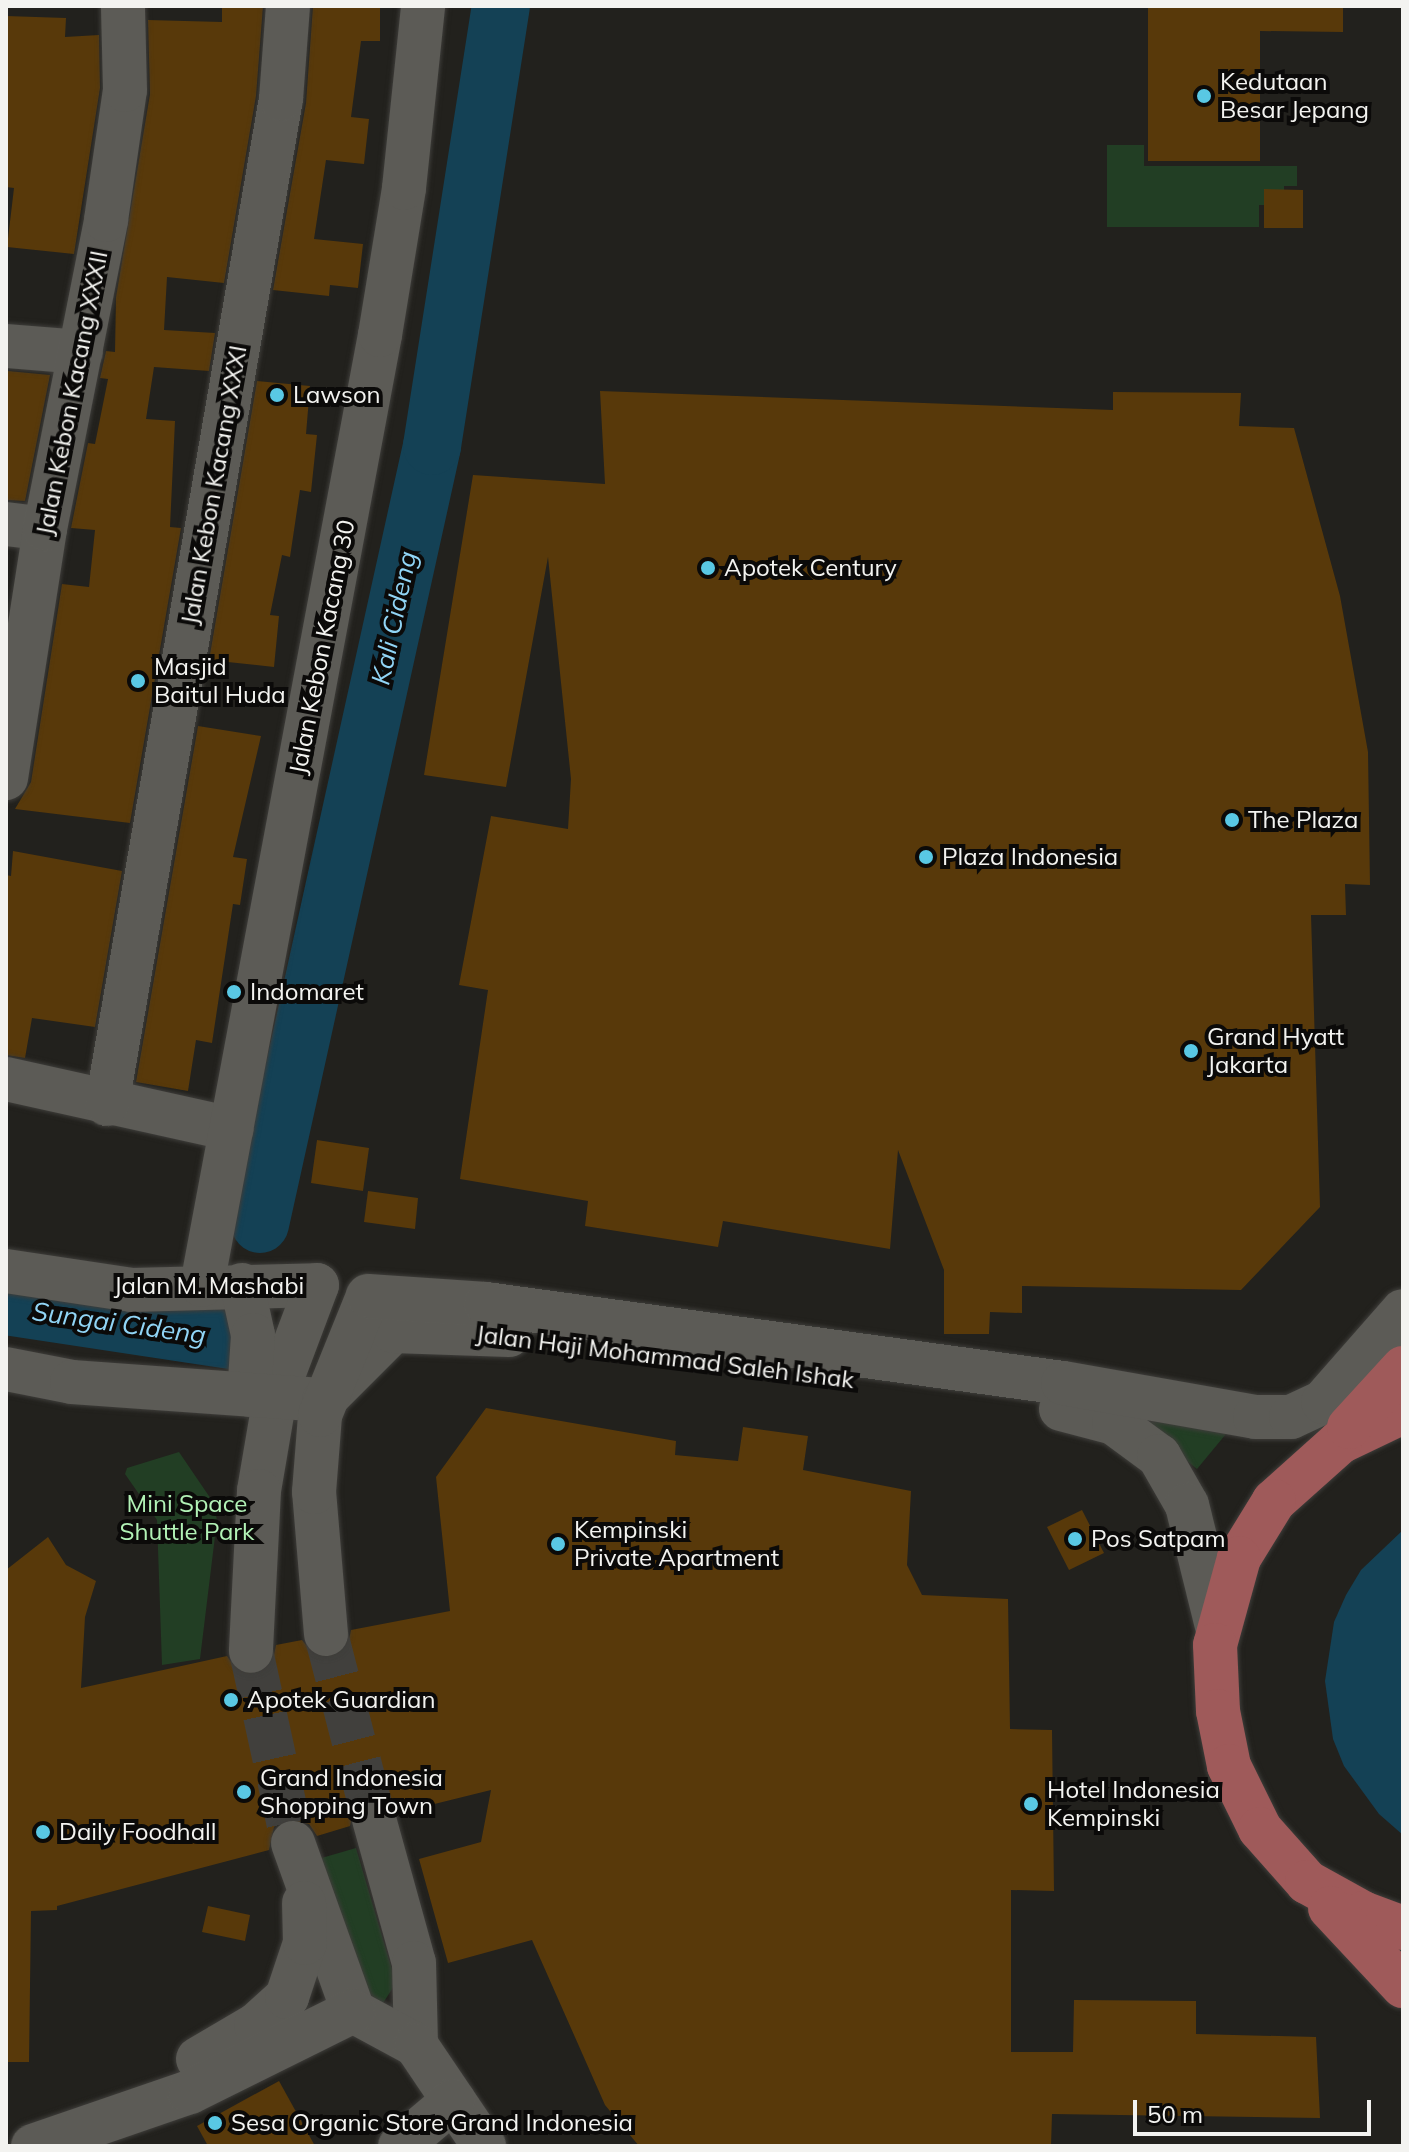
<!DOCTYPE html>
<style>
body{margin:0}
#map{position:relative;width:1409px;height:2152px;overflow:hidden;background:#22211d;font-family:Mulish,sans-serif}
div>[style]{position:absolute}
.green>*{inset:0;background:#223e24}
.water>*{inset:0;background:#144155}
.river>*{height:58px;margin:-29px;padding:0 29px;transform-origin:29px;border-radius:29px;background:#144155}
.building>*{inset:0;background:#58390a}
.minor-tunnel>*{height:44px;margin-top:-22px;transform-origin:0;background:repeating-linear-gradient(90deg,#41403d 0 44px,transparent 0 66px)}
.roads{filter:drop-shadow(0 0 2px #3e3d3a) drop-shadow(0 0 2px #3e3d3a)}
.minor>*{height:44px;margin:-22px;padding:0 22px;transform-origin:22px;border-radius:22px;background:#5c5b56}
.major>*{height:44px;margin:-22px;padding:0 22px;transform-origin:22px;border-radius:22px;background:#9f5a5a}
.dots>*{width:22px;height:22px;translate:-50% -50%;box-sizing:border-box;border:4px solid #0b0a09;border-radius:50%}
span{translate:-50% -50%;white-space:nowrap;text-align:center;line-height:1.15;-webkit-text-stroke:8px #0b0a09;paint-order:stroke}
.poi-label{font-size:24px;color:#f3f3f0}
.left{translate:0 -50%;text-align:left}
.street-label{font-size:24px;color:#f3f3f0}
.park-label{font-size:24px;color:#b2f2b6}
.water-label{font-size:26px;color:#91d5f6;font-style:italic}
.frame{position:absolute;inset:0;border:8px solid #f3f3f0;pointer-events:none}
.scale{position:absolute;left:1133px;top:2100px;width:238px;height:36px;box-sizing:border-box;border:4px solid #f3f3f0;border-top:0;padding-left:10px;font-size:24px;line-height:28px;white-space:nowrap;color:#f3f3f0;-webkit-text-stroke:6px #0b0a09;paint-order:stroke}
</style>
<div id="map">
<div class="green">
<i style="clip-path:polygon(1107px 145px,1144px 145px,1144px 166px,1297px 166px,1297px 186px,1284px 186px,1284px 205px,1259px 205px,1259px 227px,1107px 227px)"></i>
<i style="clip-path:polygon(1131px 1417px,1226px 1434px,1197px 1469px)"></i>
<i style="clip-path:polygon(179px 1452px,213px 1502px,217px 1520px,200px 1659px,162px 1665px,157px 1520px,125px 1474px,127px 1468px)"></i>
<i style="clip-path:polygon(356px 1848px,396px 1983px,383px 2003px,371px 2004px,318px 1859px)"></i>
</div>
<div class="water">
<i style="clip-path:polygon(1403px 1530px,1403px 1835px,1379px 1814px,1344px 1766px,1333px 1739px,1325px 1681px,1334px 1622px,1346px 1595px,1361px 1570px)"></i>
</div>
<div class="river">
<i style="left:260px;top:1224px;width:797px;rotate:-77.53deg"></i>
<i style="left:432px;top:446px;width:445px;rotate:-81.1deg"></i>
<i style="left:6px;top:1306px;width:229px;rotate:8.6deg"></i>
</div>
<div class="building">
<i style="clip-path:polygon(222px 6px,263px 6px,256px 96px,224px 283px,167px 277px,164px 330px,215px 333px,209px 371px,154px 367px,146px 419px,175px 421px,170px 527px,181px 528px,130px 823px,15px 809px,31px 782px,62px 584px,89px 587px,95px 530px,71px 528px,88px 443px,95px 444px,108px 379px,100px 378px,106px 351px,115px 352px,116px 297px,150px 94px,148px 20px,222px 22px)"></i>
<i style="clip-path:polygon(313px 6px,380px 6px,380px 41px,361px 41px,351px 117px,369px 119px,364px 164px,326px 160px,314px 239px,363px 244px,358px 288px,330px 285px,329px 296px,273px 290px,306px 103px)"></i>
<i style="clip-path:polygon(1148px 6px,1343px 6px,1343px 32px,1260px 31px,1260px 161px,1148px 161px)"></i>
<i style="clip-path:polygon(6px 16px,66px 18px,65px 37px,99px 35px,100px 88px,74px 254px,7px 247px,14px 188px,6px 187px)"></i>
<i style="clip-path:polygon(1264px 189px,1303px 190px,1303px 228px,1264px 228px)"></i>
<i style="clip-path:polygon(8px 371px,50px 375px,25px 501px,6px 500px)"></i>
<i style="clip-path:polygon(257px 381px,310px 386px,306px 434px,317px 435px,311px 492px,300px 490px,290px 557px,282px 555px,270px 615px,279px 616px,274px 667px,209px 660px)"></i>
<i style="clip-path:polygon(600px 391px,1113px 410px,1113px 392px,1241px 393px,1239px 426px,1294px 428px,1340px 596px,1368px 752px,1370px 885px,1345px 884px,1346px 915px,1311px 915px,1320px 1207px,1241px 1290px,1022px 1286px,1022px 1313px,990px 1312px,989px 1334px,944px 1334px,944px 1270px,898px 1150px,890px 1249px,723px 1221px,718px 1247px,585px 1226px,588px 1201px,460px 1179px,488px 990px,459px 985px,491px 816px,568px 829px,571px 779px,548px 557px,506px 787px,424px 775px,473px 475px,605px 484px)"></i>
<i style="clip-path:polygon(198px 726px,261px 736px,233px 857px,247px 859px,240px 905px,233px 904px,212px 1043px,196px 1040px,188px 1091px,136px 1082px)"></i>
<i style="clip-path:polygon(13px 851px,122px 871px,95px 1027px,32px 1018px,25px 1058px,6px 1055px,6px 875px,11px 876px)"></i>
<i style="clip-path:polygon(317px 1140px,369px 1148px,363px 1191px,311px 1183px)"></i>
<i style="clip-path:polygon(368px 1191px,418px 1198px,415px 1229px,364px 1222px)"></i>
<i style="clip-path:polygon(486px 1408px,676px 1441px,675px 1455px,738px 1461px,743px 1427px,808px 1436px,803px 1470px,911px 1491px,907px 1565px,922px 1595px,1008px 1599px,1010px 1729px,1052px 1730px,1054px 1891px,1011px 1890px,1011px 2052px,1073px 2052px,1074px 2000px,1196px 2001px,1196px 2034px,1316px 2037px,1320px 2118px,1052px 2114px,1051px 2146px,639px 2146px,605px 2105px,532px 1940px,448px 1963px,419px 1859px,481px 1842px,491px 1790px,398px 1813px,391px 1801px,368px 1795px,356px 1802px,350px 1826px,317px 1836px,309px 1824px,285px 1819px,274px 1827px,269px 1850px,57px 1906px,57px 1910px,31px 1911px,29px 2062px,6px 2062px,6px 1570px,48px 1537px,66px 1565px,96px 1581px,85px 1617px,81px 1688px,227px 1656px,238px 1672px,262px 1674px,272px 1664px,276px 1645px,302px 1640px,315px 1656px,329px 1659px,348px 1645px,351px 1630px,450px 1611px,436px 1477px)"></i>
<i style="clip-path:polygon(1082px 1510px,1104px 1553px,1069px 1570px,1047px 1527px)"></i>
<i style="clip-path:polygon(208px 1906px,250px 1915px,245px 1941px,202px 1932px)"></i>
<i style="clip-path:polygon(279px 2081px,315px 2146px,208px 2146px,197px 2126px)"></i>
</div>
<div class="minor-tunnel">
<i style="left:326px;top:1634px;width:191px;rotate:75.5deg"></i>
<i style="left:251px;top:1651px;width:197px;rotate:77.7deg"></i>
</div>
<div class="roads">
<div class="minor">
<i style="left:6px;top:346px;width:75px;rotate:4.6deg"></i>
<i style="left:6px;top:524px;width:39px;rotate:7deg"></i>
<i style="left:6px;top:778px;width:252px;rotate:-81.1deg"></i>
<i style="left:45px;top:529px;width:315px;rotate:-78.8deg"></i>
<i style="left:106px;top:220px;width:131px;rotate:-81.7deg"></i>
<i style="left:125px;top:90px;width:84px;rotate:-91.4deg"></i>
<i style="left:6px;top:1079px;width:231px;rotate:12.5deg"></i>
<i style="left:107px;top:1104px;width:1020px;rotate:-80.18deg"></i>
<i style="left:281px;top:99px;width:93px;rotate:-85.7deg"></i>
<i style="left:6px;top:1271px;width:126px;rotate:8.6deg"></i>
<i style="left:131px;top:1290px;width:186px;rotate:-1.5deg"></i>
<i style="left:317px;top:1285px;width:120px;rotate:110.6deg"></i>
<i style="left:275px;top:1397px;width:95px;rotate:99.7deg"></i>
<i style="left:259px;top:1491px;width:160px;rotate:92.9deg"></i>
<i style="left:202px;top:1285px;width:967px;rotate:-79.39deg"></i>
<i style="left:380px;top:335px;width:149px;rotate:-80.7deg"></i>
<i style="left:404px;top:188px;width:183px;rotate:-84deg"></i>
<i style="left:242px;top:1285px;width:51px;rotate:77.6deg"></i>
<i style="left:253px;top:1335px;width:60px;rotate:93.8deg"></i>
<i style="left:6px;top:1369px;width:67px;rotate:11.1deg"></i>
<i style="left:72px;top:1382px;width:253px;rotate:4.1deg"></i>
<i style="left:324px;top:1400px;width:98px;rotate:-45deg"></i>
<i style="left:393px;top:1331px;width:116px;rotate:2deg"></i>
<i style="left:1061px;top:1409px;width:55px;rotate:14.8deg"></i>
<i style="left:1114px;top:1423px;width:56px;rotate:36.3deg"></i>
<i style="left:1159px;top:1456px;width:56px;rotate:60.3deg"></i>
<i style="left:1187px;top:1505px;width:125px;rotate:76.1deg"></i>
<i style="left:326px;top:1634px;width:143px;rotate:-94.8deg"></i>
<i style="left:314px;top:1492px;width:77px;rotate:-85.5deg"></i>
<i style="left:320px;top:1415px;width:128px;rotate:-68deg"></i>
<i style="left:368px;top:1296px;width:118px;rotate:3.9deg"></i>
<i style="left:486px;top:1304px;width:582px;rotate:7.8deg"></i>
<i style="left:1063px;top:1383px;width:195px;rotate:10deg"></i>
<i style="left:1255px;top:1417px;width:36px"></i>
<i style="left:1291px;top:1417px;width:35px;rotate:-25deg"></i>
<i style="left:1323px;top:1402px;width:121px;rotate:-48.7deg"></i>
<i style="left:374px;top:1819px;width:149px;rotate:74.5deg"></i>
<i style="left:414px;top:1963px;width:82px;rotate:88.6deg"></i>
<i style="left:293px;top:1843px;width:178px;rotate:70.3deg"></i>
<i style="left:353px;top:2011px;width:72px;rotate:28.4deg"></i>
<i style="left:416px;top:2045px;width:122px;rotate:56deg"></i>
<i style="left:198px;top:2059px;width:67px;rotate:-30.4deg"></i>
<i style="left:256px;top:2025px;width:42px;rotate:-42.1deg"></i>
<i style="left:287px;top:1997px;width:57px;rotate:-71.6deg"></i>
<i style="left:305px;top:1943px;width:40px;rotate:-91.4deg"></i>
<i style="left:33px;top:2146px;width:166px;rotate:-19deg"></i>
<i style="left:190px;top:2092px;width:182px;rotate:-26.4deg"></i>
<i style="left:400px;top:2146px;width:70px;rotate:-40.3deg"></i>
</div>
<div class="major">
<i style="left:1403px;top:1412px;width:70px;rotate:154.5deg"></i>
<i style="left:1340px;top:1442px;width:89px;rotate:138.2deg"></i>
<i style="left:1274px;top:1501px;width:67px;rotate:121.6deg"></i>
<i style="left:1239px;top:1558px;width:90px;rotate:105.4deg"></i>
<i style="left:1215px;top:1645px;width:66px;rotate:87.4deg"></i>
<i style="left:1218px;top:1711px;width:56px;rotate:78.7deg"></i>
<i style="left:1229px;top:1766px;width:70px;rotate:63.8deg"></i>
<i style="left:1260px;top:1829px;width:71px;rotate:48.4deg"></i>
<i style="left:1307px;top:1882px;width:64px;rotate:29deg"></i>
<i style="left:1363px;top:1913px;width:43px;rotate:20.6deg"></i>
<i style="left:1349px;top:1427px;width:80px;rotate:-47.5deg"></i>
<i style="left:1330px;top:1908px;width:107px;rotate:46.9deg"></i>
</div>
</div>
<div class="dots">
<i style="left:1204px;top:96px;background:#59c8e4"></i>
<i style="left:277px;top:395px;background:#59c8e4"></i>
<i style="left:708px;top:568px;background:#59c8e4"></i>
<i style="left:138px;top:681px;background:#59c8e4"></i>
<i style="left:1232px;top:820px;background:#59c8e4"></i>
<i style="left:926px;top:857px;background:#59c8e4"></i>
<i style="left:234px;top:992px;background:#59c8e4"></i>
<i style="left:1191px;top:1051px;background:#59c8e4"></i>
<i style="left:1075px;top:1539px;background:#59c8e4"></i>
<i style="left:558px;top:1544px;background:#59c8e4"></i>
<i style="left:231px;top:1700px;background:#59c8e4"></i>
<i style="left:244px;top:1792px;background:#59c8e4"></i>
<i style="left:1031px;top:1804px;background:#59c8e4"></i>
<i style="left:43px;top:1832px;background:#59c8e4"></i>
<i style="left:215px;top:2123px;background:#59c8e4"></i>
</div>
<div class="poi-label">
<span class="left" style="left:1220px;top:96px">Kedutaan<br>Besar Jepang</span>
<span class="left" style="left:293px;top:395px">Lawson</span>
<span class="left" style="left:724px;top:568px">Apotek Century</span>
<span class="left" style="left:154px;top:681px">Masjid<br>Baitul Huda</span>
<span class="left" style="left:1248px;top:820px">The Plaza</span>
<span class="left" style="left:942px;top:857px">Plaza Indonesia</span>
<span class="left" style="left:250px;top:992px">Indomaret</span>
<span class="left" style="left:1207px;top:1051px">Grand Hyatt<br>Jakarta</span>
<span class="left" style="left:574px;top:1544px">Kempinski<br>Private Apartment</span>
<span class="left" style="left:1091px;top:1539px">Pos Satpam</span>
<span class="left" style="left:247px;top:1700px">Apotek Guardian</span>
<span class="left" style="left:260px;top:1792px">Grand Indonesia<br>Shopping Town</span>
<span class="left" style="left:1047px;top:1804px">Hotel Indonesia<br>Kempinski</span>
<span class="left" style="left:59px;top:1832px">Daily Foodhall</span>
<span class="left" style="left:231px;top:2123px">Sesa Organic Store Grand Indonesia</span>
</div>
<div class="street-label">
<span style="left:72px;top:393px;rotate:-79deg">Jalan Kebon Kacang XXXII</span>
<span style="left:214px;top:485px;rotate:-80deg">Jalan Kebon Kacang XXXI</span>
<span style="left:322px;top:647px;rotate:-79deg">Jalan Kebon Kacang 30</span>
<span style="left:209px;top:1286px">Jalan M. Mashabi</span>
<span style="left:665px;top:1357px;rotate:7deg">Jalan Haji Mohammad Saleh Ishak</span>
</div>
<div class="park-label">
<span style="left:187px;top:1518px">Mini Space<br>Shuttle Park</span>
</div>
<div class="water-label">
<span style="left:394px;top:618px;rotate:-78deg">Kali Cideng</span>
<span style="left:119px;top:1323px;rotate:8deg">Sungai Cideng</span>
</div>
<div class="frame"></div>
<div class="scale">50 m</div>
</div>
